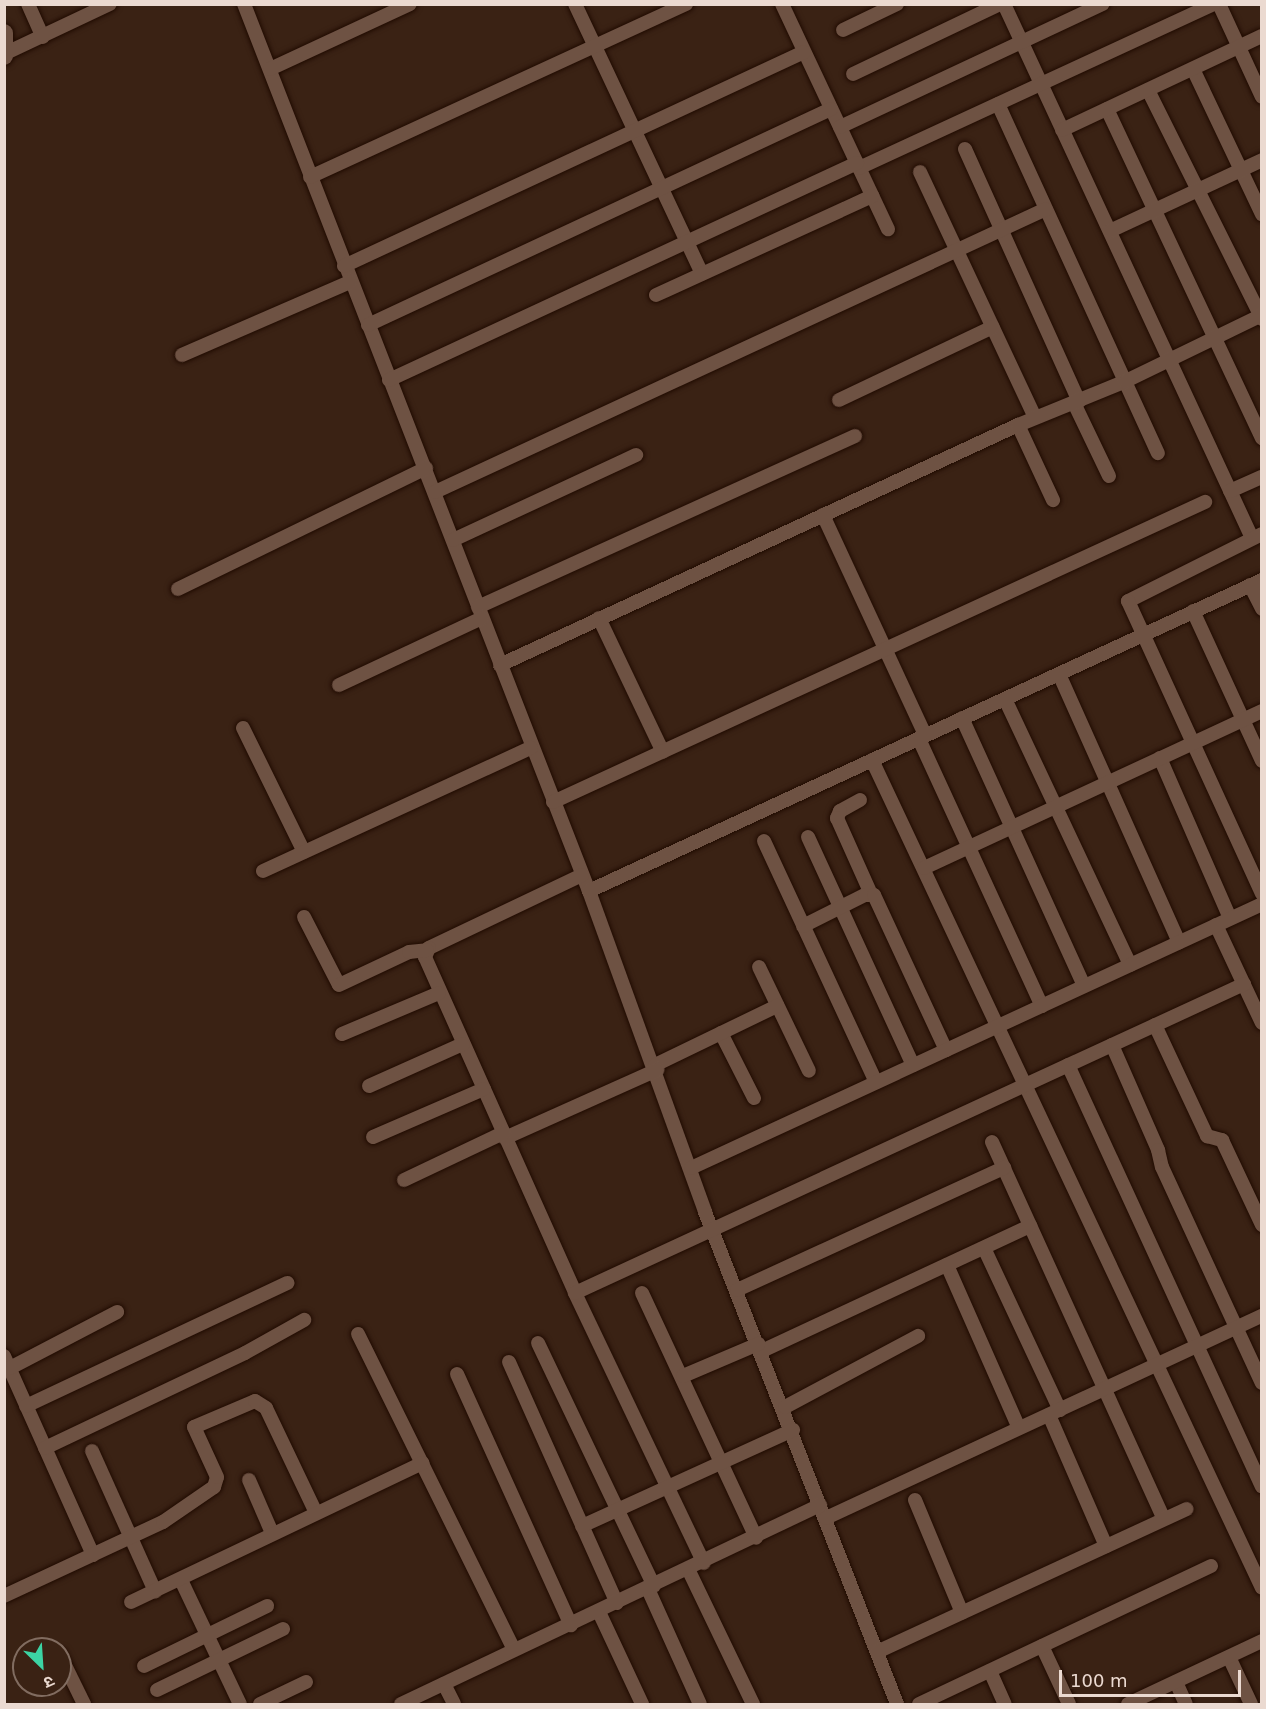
<!DOCTYPE html>
<meta charset="utf-8">
<style>
body{margin:0}
#map{position:relative;width:1266px;height:1709px;overflow:hidden;background:#3a2214;font-family:"DejaVu Sans","Noto Sans Devanagari",sans-serif}
div>[style]{position:absolute}
.roads{filter:drop-shadow(0 0 2px #200b01) drop-shadow(0 0 2px #200b01)}
.street>*{height:14px;margin:-7px;padding:0 7px;transform-origin:7px;border-radius:7px;background:#6e5243}
.secondary>*{height:18px;margin:-9px;padding:0 9px;transform-origin:9px;border-radius:9px;background:#6e5243}
span{translate:-50% -50%;white-space:nowrap;text-align:center;line-height:1.15;-webkit-text-stroke:6px #3a2214;paint-order:stroke}
.frame{position:absolute;inset:0;border:6px solid #ebdad1;pointer-events:none}
.north{position:absolute;left:12px;top:1637px;width:60px;height:60px;box-sizing:border-box;background:#3a2214;border:2px solid #816c60;border-radius:50%;rotate:155deg;font-size:16px;font-weight:700;line-height:24px;text-align:center;color:#ebdad1}
.north::after{content:'';display:block;margin:auto;width:21px;height:27px;background:#3cd4a4;clip-path:polygon(50% 0,100% 100%,50% 72%,0 100%)}
.scale{position:absolute;left:1059px;top:1670px;width:182px;height:27px;box-sizing:border-box;border:3px solid #ebdad1;border-top:0;padding-left:8px;font-size:18px;line-height:21px;white-space:nowrap;color:#ebdad1;-webkit-text-stroke:4px #3a2214;paint-order:stroke}
</style>
<div id="map">
<div class="roads">
<div class="street">
<i style="left:28px;top:4px;width:36px;rotate:66deg"></i>
<i style="left:244px;top:4px;width:952px;rotate:68.75deg"></i>
<i style="left:589px;top:891px;width:341px;rotate:70.1deg"></i>
<i style="left:705px;top:1212px;width:528px;rotate:68.68deg"></i>
<i style="left:575px;top:4px;width:298px;rotate:64.8deg"></i>
<i style="left:782px;top:4px;width:249px;rotate:64.8deg"></i>
<i style="left:1004px;top:4px;width:589px;rotate:65.09deg"></i>
<i style="left:1219px;top:4px;width:102px;rotate:65.2deg"></i>
<i style="left:843px;top:30px;width:60px;rotate:-25.7deg"></i>
<i style="left:4px;top:54px;width:117px;rotate:-25.3deg"></i>
<i style="left:270px;top:69px;width:154px;rotate:-24.9deg"></i>
<i style="left:1193px;top:69px;width:161px;rotate:64.6deg"></i>
<i style="left:853px;top:74px;width:163px;rotate:-25.5deg"></i>
<i style="left:1148px;top:90px;width:256px;rotate:63.5deg"></i>
<i style="left:998px;top:104px;width:384px;rotate:65.4deg"></i>
<i style="left:1107px;top:109px;width:364px;rotate:64.8deg"></i>
<i style="left:840px;top:127px;width:290px;rotate:-25.1deg"></i>
<i style="left:1062px;top:130px;width:221px;rotate:-25.2deg"></i>
<i style="left:965px;top:149px;width:277px;rotate:65.7deg"></i>
<i style="left:859px;top:168px;width:391px;rotate:-24.8deg"></i>
<i style="left:920px;top:172px;width:271px;rotate:64.9deg"></i>
<i style="left:310px;top:177px;width:414px;rotate:-24.7deg"></i>
<i style="left:1110px;top:231px;width:168px;rotate:-25deg"></i>
<i style="left:344px;top:266px;width:507px;rotate:-24.95deg"></i>
<i style="left:656px;top:295px;width:238px;rotate:-24.6deg"></i>
<i style="left:368px;top:325px;width:511px;rotate:-25.01deg"></i>
<i style="left:182px;top:355px;width:183px;rotate:-23.5deg"></i>
<i style="left:389px;top:380px;width:516px;rotate:-24.88deg"></i>
<i style="left:839px;top:400px;width:170px;rotate:-25.4deg"></i>
<i style="left:1074px;top:403px;width:81px;rotate:64.4deg"></i>
<i style="left:1018px;top:425px;width:83px;rotate:65deg"></i>
<i style="left:1230px;top:491px;width:35px;rotate:-24deg"></i>
<i style="left:435px;top:492px;width:673px;rotate:-24.85deg"></i>
<i style="left:823px;top:515px;width:242px;rotate:65.1deg"></i>
<i style="left:1262px;top:534px;width:150px;rotate:153.4deg"></i>
<i style="left:1128px;top:601px;width:322px;rotate:65.4deg"></i>
<i style="left:453px;top:540px;width:202px;rotate:-24.9deg"></i>
<i style="left:1250px;top:585px;width:27px;rotate:63deg"></i>
<i style="left:178px;top:589px;width:276px;rotate:-26deg"></i>
<i style="left:478px;top:607px;width:414px;rotate:-24.4deg"></i>
<i style="left:1193px;top:611px;width:165px;rotate:65.3deg"></i>
<i style="left:599px;top:618px;width:148px;rotate:64.5deg"></i>
<i style="left:500px;top:665px;width:571px;rotate:-24.86deg"></i>
<i style="left:1018px;top:425px;width:117px;rotate:-22.2deg"></i>
<i style="left:1126px;top:381px;width:151px;rotate:-25.9deg"></i>
<i style="left:1059px;top:674px;width:294px;rotate:65.9deg"></i>
<i style="left:339px;top:685px;width:158px;rotate:-25.1deg"></i>
<i style="left:1005px;top:699px;width:294px;rotate:64.8deg"></i>
<i style="left:962px;top:718px;width:294px;rotate:65.5deg"></i>
<i style="left:243px;top:728px;width:138px;rotate:63.8deg"></i>
<i style="left:919px;top:739px;width:294px;rotate:65.3deg"></i>
<i style="left:1160px;top:758px;width:175px;rotate:66.4deg"></i>
<i style="left:872px;top:760px;width:915px;rotate:64.78deg"></i>
<i style="left:860px;top:800px;width:23px;rotate:151deg"></i>
<i style="left:840px;top:811px;width:8px;rotate:113deg"></i>
<i style="left:837px;top:818px;width:83px;rotate:65.9deg"></i>
<i style="left:553px;top:802px;width:718px;rotate:-24.71deg"></i>
<i style="left:808px;top:837px;width:251px;rotate:65.3deg"></i>
<i style="left:764px;top:841px;width:266px;rotate:65.1deg"></i>
<i style="left:924px;top:868px;width:373px;rotate:-24.9deg"></i>
<i style="left:263px;top:871px;width:295px;rotate:-24.7deg"></i>
<i style="left:582px;top:875px;width:170px;rotate:154.5deg"></i>
<i style="left:429px;top:948px;width:10px;rotate:114deg"></i>
<i style="left:425px;top:957px;width:368px;rotate:65.9deg"></i>
<i style="left:575px;top:1293px;width:299px;rotate:64.5deg"></i>
<i style="left:589px;top:891px;width:741px;rotate:-24.8deg"></i>
<i style="left:304px;top:917px;width:76px;rotate:62.8deg"></i>
<i style="left:339px;top:985px;width:77px;rotate:-25.2deg"></i>
<i style="left:409px;top:952px;width:18px;rotate:-6deg"></i>
<i style="left:1216px;top:925px;width:108px;rotate:64.9deg"></i>
<i style="left:803px;top:926px;width:69px;rotate:-26.6deg"></i>
<i style="left:865px;top:895px;width:9px"></i>
<i style="left:874px;top:895px;width:171px;rotate:65.1deg"></i>
<i style="left:759px;top:967px;width:115px;rotate:64.3deg"></i>
<i style="left:1155px;top:1025px;width:123px;rotate:64.9deg"></i>
<i style="left:1207px;top:1136px;width:16px;rotate:15deg"></i>
<i style="left:1222px;top:1140px;width:94px;rotate:64.8deg"></i>
<i style="left:721px;top:1033px;width:73px;rotate:63.1deg"></i>
<i style="left:342px;top:1034px;width:105px;rotate:-22.9deg"></i>
<i style="left:1112px;top:1045px;width:115px;rotate:66.3deg"></i>
<i style="left:1158px;top:1150px;width:17px;rotate:77deg"></i>
<i style="left:1162px;top:1167px;width:238px;rotate:65.2deg"></i>
<i style="left:655px;top:1065px;width:136px;rotate:-25.8deg"></i>
<i style="left:1068px;top:1065px;width:464px;rotate:65.3deg"></i>
<i style="left:369px;top:1086px;width:103px;rotate:-24.1deg"></i>
<i style="left:373px;top:1137px;width:121px;rotate:-23.4deg"></i>
<i style="left:505px;top:1138px;width:167px;rotate:-24.1deg"></i>
<i style="left:992px;top:1142px;width:414px;rotate:65.5deg"></i>
<i style="left:691px;top:1168px;width:629px;rotate:-24.81deg"></i>
<i style="left:404px;top:1180px;width:110px;rotate:-25.4deg"></i>
<i style="left:984px;top:1248px;width:179px;rotate:64.9deg"></i>
<i style="left:947px;top:1265px;width:178px;rotate:66.2deg"></i>
<i style="left:737px;top:1290px;width:294px;rotate:-24.6deg"></i>
<i style="left:575px;top:1293px;width:737px;rotate:-24.79deg"></i>
<i style="left:642px;top:1293px;width:270px;rotate:65deg"></i>
<i style="left:358px;top:1334px;width:352px;rotate:63.7deg"></i>
<i style="left:538px;top:1343px;width:269px;rotate:64.5deg"></i>
<i style="left:762px;top:1351px;width:296px;rotate:-25deg"></i>
<i style="left:4px;top:1356px;width:218px;rotate:65.9deg"></i>
<i style="left:509px;top:1362px;width:264px;rotate:65.9deg"></i>
<i style="left:10px;top:1368px;width:121px;rotate:-27.6deg"></i>
<i style="left:457px;top:1374px;width:276px;rotate:65.6deg"></i>
<i style="left:683px;top:1376px;width:82px;rotate:-23.1deg"></i>
<i style="left:26px;top:1406px;width:289px;rotate:-25.2deg"></i>
<i style="left:785px;top:1407px;width:151px;rotate:-28.1deg"></i>
<i style="left:1049px;top:1415px;width:143px;rotate:66.5deg"></i>
<i style="left:45px;top:1448px;width:221px;rotate:-25.4deg"></i>
<i style="left:245px;top:1353px;width:68px;rotate:-29.2deg"></i>
<i style="left:92px;top:1451px;width:154px;rotate:65.8deg"></i>
<i style="left:249px;top:1480px;width:58px;rotate:66.5deg"></i>
<i style="left:915px;top:1500px;width:122px;rotate:67.4deg"></i>
<i style="left:826px;top:1518px;width:481px;rotate:-24.9deg"></i>
<i style="left:582px;top:1526px;width:232px;rotate:-24.5deg"></i>
<i style="left:689px;top:1571px;width:148px;rotate:64.3deg"></i>
<i style="left:181px;top:1580px;width:137px;rotate:64.6deg"></i>
<i style="left:648px;top:1589px;width:126px;rotate:65.7deg"></i>
<i style="left:4px;top:1596px;width:175px;rotate:-25deg"></i>
<i style="left:163px;top:1522px;width:62px;rotate:-34.5deg"></i>
<i style="left:214px;top:1487px;width:10px;rotate:-73deg"></i>
<i style="left:217px;top:1477px;width:55px;rotate:-114.7deg"></i>
<i style="left:194px;top:1427px;width:66px;rotate:-23.1deg"></i>
<i style="left:255px;top:1401px;width:13px;rotate:32deg"></i>
<i style="left:266px;top:1408px;width:116px;rotate:64.5deg"></i>
<i style="left:131px;top:1602px;width:323px;rotate:-25.5deg"></i>
<i style="left:599px;top:1612px;width:102px;rotate:64.9deg"></i>
<i style="left:1042px;top:1646px;width:64px;rotate:65deg"></i>
<i style="left:877px;top:1652px;width:341px;rotate:-24.8deg"></i>
<i style="left:60px;top:1655px;width:55px;rotate:63.9deg"></i>
<i style="left:1229px;top:1657px;width:52px;rotate:64.9deg"></i>
<i style="left:144px;top:1666px;width:137px;rotate:-26deg"></i>
<i style="left:990px;top:1671px;width:36px;rotate:66deg"></i>
<i style="left:1176px;top:1682px;width:24px;rotate:66deg"></i>
<i style="left:444px;top:1684px;width:22px;rotate:63deg"></i>
<i style="left:157px;top:1690px;width:140px;rotate:-25.8deg"></i>
<i style="left:260px;top:1704px;width:51px;rotate:-25.6deg"></i>
<i style="left:401px;top:1704px;width:464px;rotate:-25.4deg"></i>
<i style="left:919px;top:1704px;width:323px;rotate:-25.3deg"></i>
<i style="left:1128px;top:1704px;width:148px;rotate:-25.2deg"></i>
</div>
<div class="secondary">
<i style="left:4px;top:33px;width:23px;rotate:90deg"></i>
</div>
</div>
<div class="frame"></div>
<div class="north">उ</div>
<div class="scale">100 m</div>
</div>
